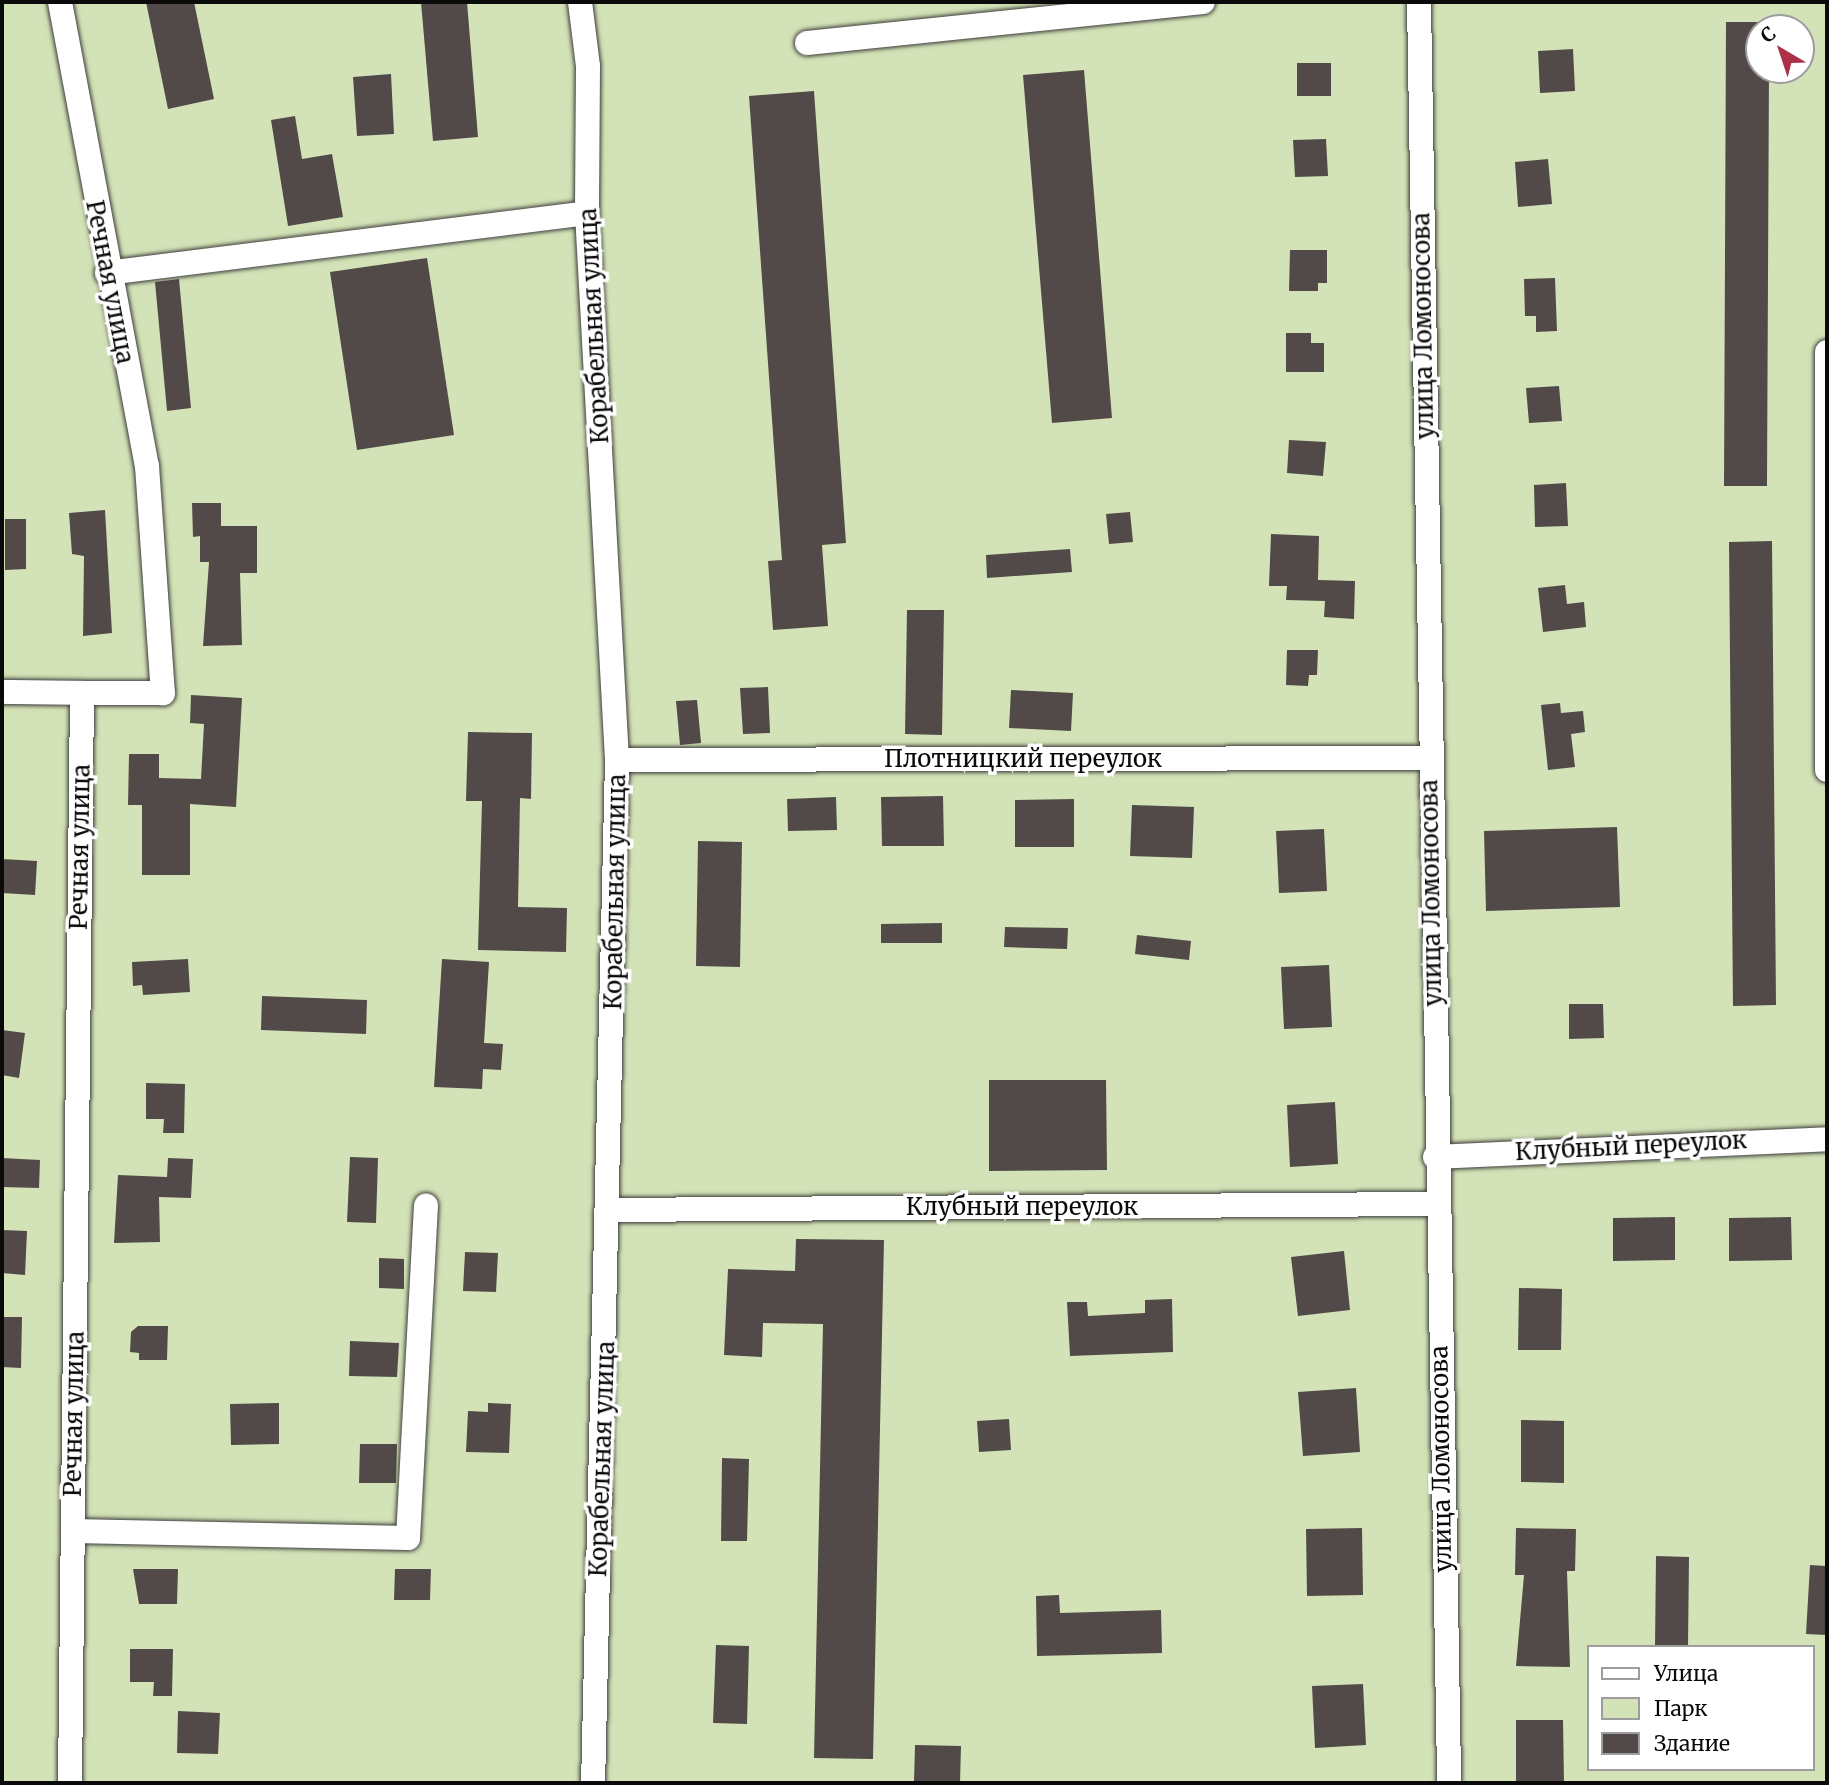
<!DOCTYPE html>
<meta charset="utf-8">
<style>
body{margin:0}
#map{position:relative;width:1829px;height:1785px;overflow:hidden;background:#fdf6e9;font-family:Merriweather,serif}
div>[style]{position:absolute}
.green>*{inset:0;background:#d4e3b7}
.building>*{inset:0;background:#524a48}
.roads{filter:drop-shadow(0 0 2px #3d3d3d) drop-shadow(0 0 2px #3d3d3d)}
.street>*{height:24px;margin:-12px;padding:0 12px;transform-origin:12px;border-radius:12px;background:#fff}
span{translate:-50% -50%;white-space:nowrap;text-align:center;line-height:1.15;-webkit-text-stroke:7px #fff;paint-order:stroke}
.street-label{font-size:24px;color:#0a0a0a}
.frame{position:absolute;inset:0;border:4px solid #0a0a0a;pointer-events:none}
.legend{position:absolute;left:1587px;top:1645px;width:228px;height:126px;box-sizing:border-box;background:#fff;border:2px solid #9d9d9d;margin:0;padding:9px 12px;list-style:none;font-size:21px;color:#0a0a0a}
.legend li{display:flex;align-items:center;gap:14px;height:35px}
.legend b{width:35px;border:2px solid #9d9d9d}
.north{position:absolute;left:1745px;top:14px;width:70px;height:70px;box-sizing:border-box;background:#fff;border:2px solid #9d9d9d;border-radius:50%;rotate:321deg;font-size:19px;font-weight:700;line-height:28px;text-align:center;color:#0a0a0a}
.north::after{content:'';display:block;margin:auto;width:24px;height:32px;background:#ac3047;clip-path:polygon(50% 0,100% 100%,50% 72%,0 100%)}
</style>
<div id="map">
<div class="green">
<i style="clip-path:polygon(evenodd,2px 2px,1827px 2px,1827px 1783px,2px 1783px,2px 2px,1759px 28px,1801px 28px,1801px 70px,1759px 70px,1759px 28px,2px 2px,1589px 1647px,1813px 1647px,1813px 1769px,1589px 1769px,1589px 1647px)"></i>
</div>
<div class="building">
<i style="clip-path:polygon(146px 2px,194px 2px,214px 99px,168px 109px)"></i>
<i style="clip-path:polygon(421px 2px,467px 2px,478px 137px,433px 141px)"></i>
<i style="clip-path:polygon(1726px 22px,1759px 22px,1759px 70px,1769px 70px,1767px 486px,1724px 486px)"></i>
<i style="clip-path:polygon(1573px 49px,1575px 91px,1540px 93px,1538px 51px)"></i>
<i style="clip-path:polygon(1297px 63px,1331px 63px,1331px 96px,1297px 96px)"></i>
<i style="clip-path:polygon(1084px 70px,1112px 418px,1052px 423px,1023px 75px)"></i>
<i style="clip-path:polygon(391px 74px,394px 134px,357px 136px,353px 77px)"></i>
<i style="clip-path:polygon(814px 91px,846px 543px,822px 545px,828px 626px,773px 630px,768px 561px,782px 560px,749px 96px)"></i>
<i style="clip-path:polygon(295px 116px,302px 159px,332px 154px,343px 217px,288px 226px,271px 120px)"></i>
<i style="clip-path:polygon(1326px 139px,1328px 176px,1295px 177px,1293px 140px)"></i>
<i style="clip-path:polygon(1548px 159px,1552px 204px,1518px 207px,1515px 162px)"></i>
<i style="clip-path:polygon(1290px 250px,1327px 250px,1327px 283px,1318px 283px,1318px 291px,1289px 291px)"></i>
<i style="clip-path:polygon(427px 258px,454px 435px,357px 450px,330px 272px)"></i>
<i style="clip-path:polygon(1555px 278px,1557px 331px,1536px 332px,1536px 316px,1525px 316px,1524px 279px)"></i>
<i style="clip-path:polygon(179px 279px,191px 408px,167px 411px,155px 282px)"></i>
<i style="clip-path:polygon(1286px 333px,1311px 333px,1311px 343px,1324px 343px,1324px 372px,1286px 372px)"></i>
<i style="clip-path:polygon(1559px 386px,1562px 421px,1529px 423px,1526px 388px)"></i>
<i style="clip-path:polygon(1289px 440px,1326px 442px,1323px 476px,1287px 473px)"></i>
<i style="clip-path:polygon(1566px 483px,1568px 526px,1535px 527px,1534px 485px)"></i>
<i style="clip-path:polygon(192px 503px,221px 503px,221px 526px,257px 526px,257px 573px,240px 573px,242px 645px,203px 646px,209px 562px,200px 562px,200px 536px,193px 537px)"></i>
<i style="clip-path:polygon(105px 510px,112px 633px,83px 636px,84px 556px,72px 554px,69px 513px)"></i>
<i style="clip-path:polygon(1130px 512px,1133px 542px,1109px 544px,1106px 514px)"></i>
<i style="clip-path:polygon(5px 519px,26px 519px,26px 569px,5px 570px)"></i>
<i style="clip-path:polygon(1271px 534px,1319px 536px,1318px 580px,1355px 581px,1354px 619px,1324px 617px,1325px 601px,1286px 600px,1287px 586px,1269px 586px)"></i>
<i style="clip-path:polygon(1772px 541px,1776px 1005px,1733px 1006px,1729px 542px)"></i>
<i style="clip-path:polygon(1070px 549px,1072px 572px,987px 578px,986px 555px)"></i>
<i style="clip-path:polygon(1565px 585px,1567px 604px,1584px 602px,1586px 627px,1543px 632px,1538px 588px)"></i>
<i style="clip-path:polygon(907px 610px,944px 610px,942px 735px,905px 734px)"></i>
<i style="clip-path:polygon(1287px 650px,1318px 650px,1317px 675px,1309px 675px,1308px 686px,1286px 685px)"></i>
<i style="clip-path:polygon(768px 687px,770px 733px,743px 734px,740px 688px)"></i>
<i style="clip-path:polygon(1011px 690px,1073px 693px,1071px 731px,1009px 728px)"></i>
<i style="clip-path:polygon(191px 695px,242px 698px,236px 807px,190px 804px,190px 875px,142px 875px,142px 805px,128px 805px,129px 754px,159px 754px,159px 778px,201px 779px,204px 724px,190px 723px)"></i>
<i style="clip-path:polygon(697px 700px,701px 743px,680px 745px,676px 701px)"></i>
<i style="clip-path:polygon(1560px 703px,1561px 713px,1583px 711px,1585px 732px,1571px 734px,1575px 767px,1548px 770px,1541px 705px)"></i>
<i style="clip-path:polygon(468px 732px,532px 733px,531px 799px,520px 798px,518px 907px,567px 908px,566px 952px,478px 950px,482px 801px,466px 801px)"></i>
<i style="clip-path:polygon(943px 796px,944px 846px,882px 846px,881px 797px)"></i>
<i style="clip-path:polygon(836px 797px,837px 830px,788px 831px,787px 799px)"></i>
<i style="clip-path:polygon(1074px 799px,1074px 847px,1015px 847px,1015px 800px)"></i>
<i style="clip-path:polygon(1132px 805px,1194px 807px,1192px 858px,1130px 856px)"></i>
<i style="clip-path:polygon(1617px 827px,1620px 907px,1486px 911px,1484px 831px)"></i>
<i style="clip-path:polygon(1324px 829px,1327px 891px,1279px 893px,1276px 831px)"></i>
<i style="clip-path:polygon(698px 841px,742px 842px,740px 967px,696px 966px)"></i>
<i style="clip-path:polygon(2px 859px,37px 861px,35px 895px,2px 893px)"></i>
<i style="clip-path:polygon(942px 923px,942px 943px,881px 943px,881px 924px)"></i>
<i style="clip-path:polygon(1005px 927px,1068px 928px,1067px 949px,1004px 947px)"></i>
<i style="clip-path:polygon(1137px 935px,1191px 941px,1189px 960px,1135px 954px)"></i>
<i style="clip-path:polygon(188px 959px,190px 992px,143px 995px,142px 985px,133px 986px,132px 962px)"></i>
<i style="clip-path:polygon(442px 959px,489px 962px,484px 1043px,503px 1044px,501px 1070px,483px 1069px,482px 1089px,434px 1087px)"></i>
<i style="clip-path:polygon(1329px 965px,1332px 1027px,1284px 1029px,1281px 967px)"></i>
<i style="clip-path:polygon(262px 996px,367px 1000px,366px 1034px,261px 1030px)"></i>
<i style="clip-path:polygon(1569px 1004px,1603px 1004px,1604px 1038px,1569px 1039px)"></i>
<i style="clip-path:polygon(2px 1030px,25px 1033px,19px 1078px,2px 1075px)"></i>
<i style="clip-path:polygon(989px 1080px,1106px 1080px,1107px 1170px,989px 1171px)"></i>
<i style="clip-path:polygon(146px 1083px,185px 1084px,184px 1133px,163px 1133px,164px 1119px,146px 1119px)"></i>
<i style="clip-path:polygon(1335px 1102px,1338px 1164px,1290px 1167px,1287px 1105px)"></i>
<i style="clip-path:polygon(350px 1157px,378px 1158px,376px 1223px,347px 1222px)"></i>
<i style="clip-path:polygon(2px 1158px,40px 1160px,39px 1188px,2px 1187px)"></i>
<i style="clip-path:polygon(168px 1158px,193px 1159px,191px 1198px,159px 1197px,160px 1242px,114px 1243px,118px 1175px,167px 1177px)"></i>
<i style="clip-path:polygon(1675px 1217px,1675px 1260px,1613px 1261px,1613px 1218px)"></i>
<i style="clip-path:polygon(1791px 1217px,1792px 1260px,1729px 1261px,1729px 1218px)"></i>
<i style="clip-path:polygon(2px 1230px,27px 1231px,25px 1275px,2px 1273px)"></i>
<i style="clip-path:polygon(796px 1239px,884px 1240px,873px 1759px,814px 1758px,823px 1324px,763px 1323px,762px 1357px,724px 1355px,728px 1269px,795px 1271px)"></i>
<i style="clip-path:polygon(1344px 1251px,1350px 1310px,1298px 1316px,1291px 1257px)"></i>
<i style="clip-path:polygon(465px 1252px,498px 1253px,496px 1292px,463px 1291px)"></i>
<i style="clip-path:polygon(379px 1258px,404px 1259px,404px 1289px,379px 1288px)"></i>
<i style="clip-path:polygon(1519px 1288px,1562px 1289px,1561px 1350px,1518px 1350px)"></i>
<i style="clip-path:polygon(1172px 1299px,1173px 1352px,1070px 1356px,1067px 1302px,1087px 1302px,1088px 1316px,1145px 1313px,1145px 1300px)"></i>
<i style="clip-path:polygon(2px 1317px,22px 1317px,21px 1368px,2px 1367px)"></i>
<i style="clip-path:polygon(138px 1326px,168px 1326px,167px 1360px,139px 1360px,139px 1353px,130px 1352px,131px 1332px)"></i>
<i style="clip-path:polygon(350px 1341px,399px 1343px,397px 1377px,349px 1376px)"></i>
<i style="clip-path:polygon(1356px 1388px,1360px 1452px,1303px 1456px,1298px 1392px)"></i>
<i style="clip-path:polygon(279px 1403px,279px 1444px,231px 1445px,230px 1404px)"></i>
<i style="clip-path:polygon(488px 1403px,511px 1404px,509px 1453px,466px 1452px,468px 1411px,488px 1412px)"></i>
<i style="clip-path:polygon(1009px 1419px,1011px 1450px,979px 1452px,977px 1421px)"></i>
<i style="clip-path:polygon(1521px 1420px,1564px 1421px,1564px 1483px,1521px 1482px)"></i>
<i style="clip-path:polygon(360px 1444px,397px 1444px,396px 1483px,359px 1483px)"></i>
<i style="clip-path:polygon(722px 1458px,749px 1459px,747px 1541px,721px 1541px)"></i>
<i style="clip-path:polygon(1362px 1528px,1363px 1595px,1307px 1596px,1306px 1529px)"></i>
<i style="clip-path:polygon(1516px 1528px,1576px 1529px,1575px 1571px,1567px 1571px,1570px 1667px,1516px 1666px,1524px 1575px,1515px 1575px)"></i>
<i style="clip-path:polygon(1656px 1556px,1689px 1557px,1688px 1647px,1655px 1647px)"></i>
<i style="clip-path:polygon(1810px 1565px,1827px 1566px,1827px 1635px,1806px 1634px)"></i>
<i style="clip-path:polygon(133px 1569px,178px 1569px,177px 1604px,139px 1604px)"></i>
<i style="clip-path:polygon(395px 1569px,431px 1569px,430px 1600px,394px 1600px)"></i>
<i style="clip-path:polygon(1059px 1595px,1060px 1613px,1161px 1610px,1162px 1653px,1037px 1656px,1036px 1596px)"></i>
<i style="clip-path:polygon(716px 1645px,749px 1646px,747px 1724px,713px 1723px)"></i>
<i style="clip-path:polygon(130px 1649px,173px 1649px,172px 1696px,153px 1696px,154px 1682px,130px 1682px)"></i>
<i style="clip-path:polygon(1363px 1684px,1366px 1745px,1315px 1748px,1312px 1686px)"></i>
<i style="clip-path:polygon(178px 1711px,220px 1713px,218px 1754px,177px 1753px)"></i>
<i style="clip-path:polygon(1516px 1720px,1563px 1720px,1564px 1783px,1516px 1783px)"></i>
<i style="clip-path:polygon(915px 1745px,961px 1746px,960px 1783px,914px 1782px)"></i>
</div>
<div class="roads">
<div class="street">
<i style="left:60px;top:2px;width:472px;rotate:79.4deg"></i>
<i style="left:147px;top:466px;width:228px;rotate:86deg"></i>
<i style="left:163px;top:693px;width:81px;rotate:180deg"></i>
<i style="left:82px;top:693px;width:1090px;rotate:90.63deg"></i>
<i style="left:580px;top:2px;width:64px;rotate:82.9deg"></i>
<i style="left:588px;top:66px;width:147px;rotate:90.4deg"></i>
<i style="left:587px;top:213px;width:548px;rotate:86.86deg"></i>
<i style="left:617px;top:760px;width:1023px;rotate:91.34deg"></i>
<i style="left:1419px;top:2px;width:1781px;rotate:89.03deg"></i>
<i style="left:807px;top:43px;width:398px;rotate:-5.9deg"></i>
<i style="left:107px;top:273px;width:484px;rotate:-7.1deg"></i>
<i style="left:1827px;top:352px;width:418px;rotate:90deg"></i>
<i style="left:2px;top:692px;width:80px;rotate:0.7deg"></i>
<i style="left:617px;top:760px;width:812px;rotate:-0.14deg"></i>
<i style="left:1435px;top:1157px;width:392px;rotate:-2.6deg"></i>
<i style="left:609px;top:1210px;width:826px;rotate:-0.42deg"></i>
<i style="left:73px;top:1531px;width:335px;rotate:1.2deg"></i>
<i style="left:408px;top:1538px;width:333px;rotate:-86.9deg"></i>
</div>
</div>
<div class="street-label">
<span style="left:110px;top:282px;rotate:79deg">Речная улица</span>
<span style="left:594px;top:326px;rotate:-93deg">Корабельная улица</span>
<span style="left:1423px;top:326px;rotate:-91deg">улица Ломоносова</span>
<span style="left:1023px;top:759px">Плотницкий переулок</span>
<span style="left:80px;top:847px;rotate:-89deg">Речная улица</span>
<span style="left:615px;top:892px;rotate:-89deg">Корабельная улица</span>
<span style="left:1431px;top:893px;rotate:-91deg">улица Ломоносова</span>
<span style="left:1631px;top:1146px;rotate:-3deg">Клубный переулок</span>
<span style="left:1022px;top:1207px">Клубный переулок</span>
<span style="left:74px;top:1414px;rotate:-89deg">Речная улица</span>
<span style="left:602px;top:1459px;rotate:-88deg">Корабельная улица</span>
<span style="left:1441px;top:1459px;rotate:-91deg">улица Ломоносова</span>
</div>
<div class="frame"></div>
<ul class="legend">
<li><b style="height:9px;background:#fff"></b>Улица</li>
<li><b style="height:19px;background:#d4e3b7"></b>Парк</li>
<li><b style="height:19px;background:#524a48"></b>Здание</li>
</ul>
<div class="north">С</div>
</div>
